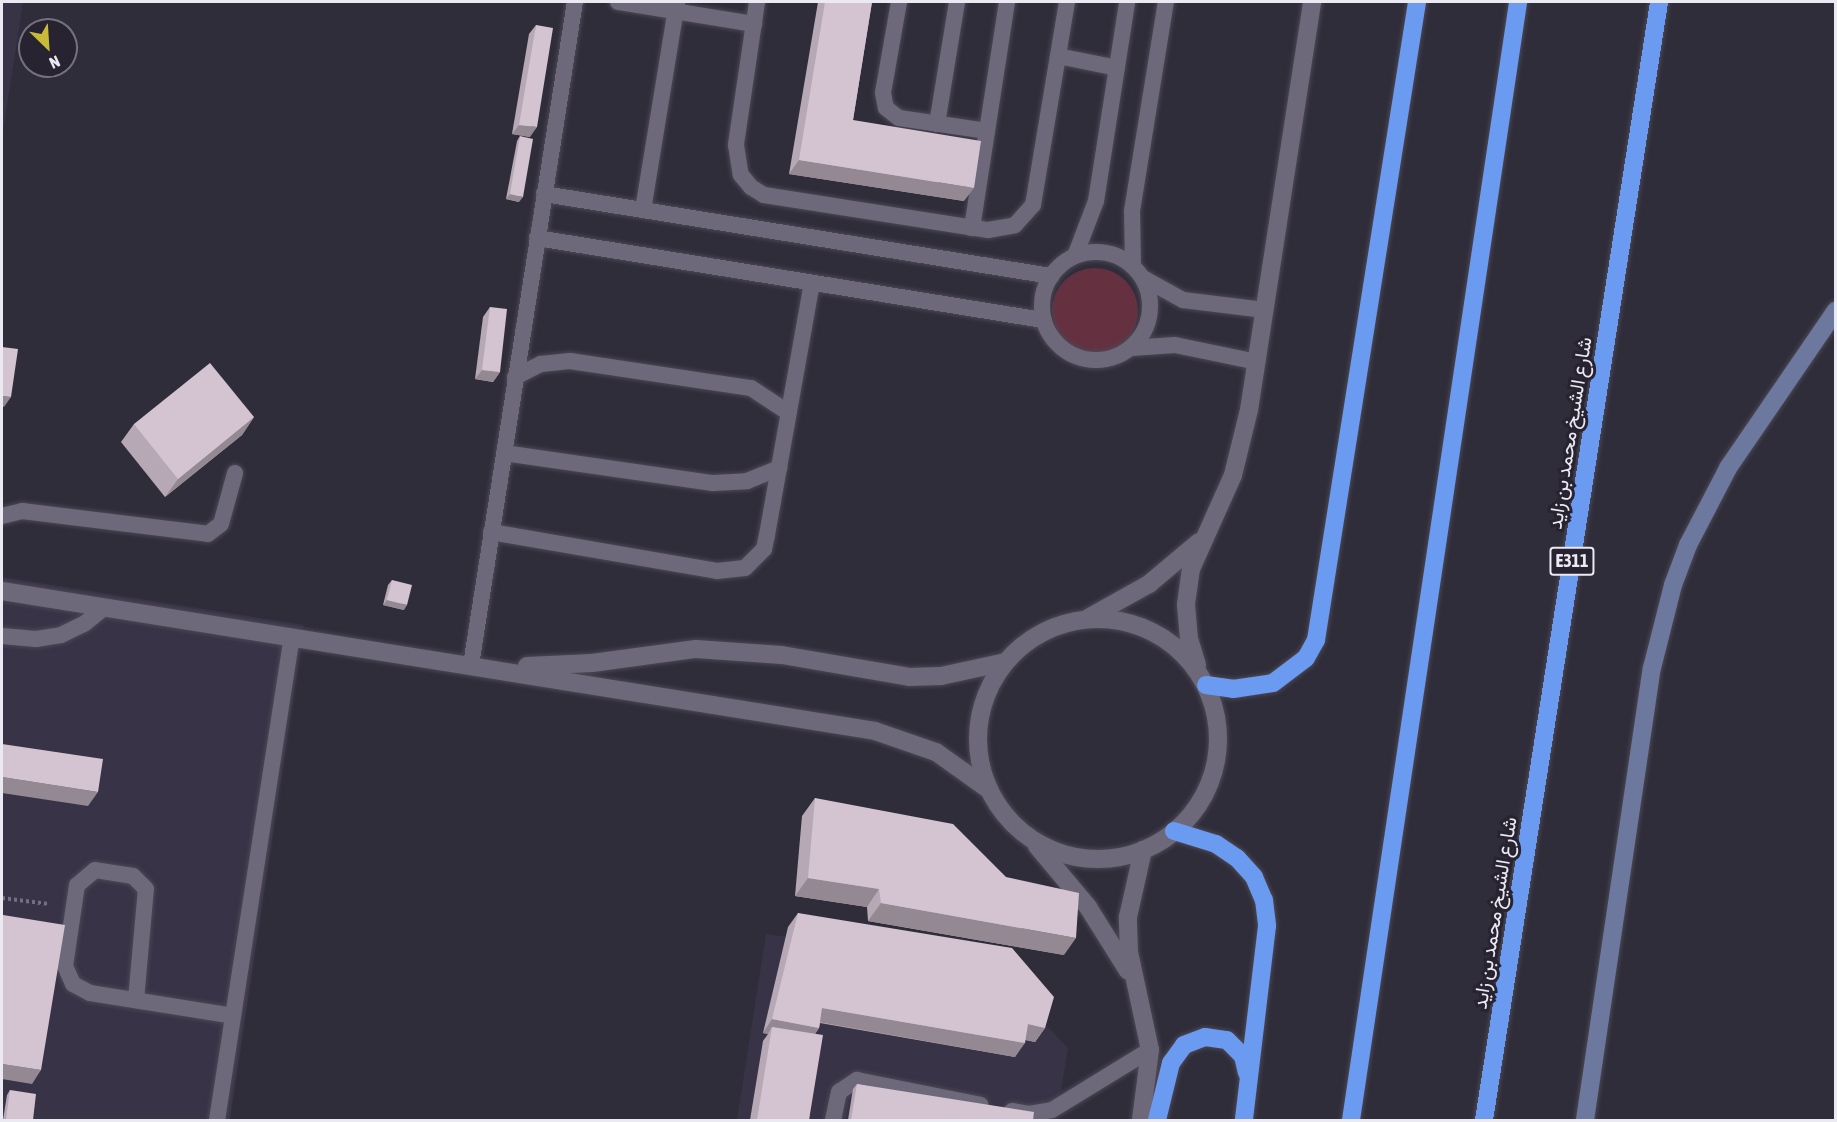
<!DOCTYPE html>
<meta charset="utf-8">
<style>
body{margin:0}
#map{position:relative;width:1837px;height:1122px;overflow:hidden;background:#302d3b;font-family:"Asap Condensed",Vazirmatn,sans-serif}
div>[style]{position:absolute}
.built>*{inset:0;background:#383347}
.green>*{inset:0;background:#653141}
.round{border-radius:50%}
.path>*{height:4px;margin-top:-2px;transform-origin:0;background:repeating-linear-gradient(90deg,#73707d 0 3px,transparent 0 6px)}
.roads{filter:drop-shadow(0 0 2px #4b4854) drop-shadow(0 0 2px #4b4854)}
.service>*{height:16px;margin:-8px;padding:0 8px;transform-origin:8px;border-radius:8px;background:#6d697a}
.service>.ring{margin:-8px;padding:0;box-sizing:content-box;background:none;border:16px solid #6d697a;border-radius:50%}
.minor>*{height:18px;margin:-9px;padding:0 9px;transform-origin:9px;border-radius:9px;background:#6d697a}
.tertiary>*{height:18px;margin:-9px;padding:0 9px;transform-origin:9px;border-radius:9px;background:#6d697a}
.tertiary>.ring{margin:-9px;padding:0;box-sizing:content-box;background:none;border:18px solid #6d697a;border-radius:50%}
.secondary>*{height:18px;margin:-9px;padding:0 9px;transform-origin:9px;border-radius:9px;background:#6c789e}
.motorway>*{height:18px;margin:-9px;padding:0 9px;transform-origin:9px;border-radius:9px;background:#6b9af1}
.wall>*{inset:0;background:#b6a9b5}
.shaded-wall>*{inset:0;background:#948993}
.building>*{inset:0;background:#d4c4d2}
span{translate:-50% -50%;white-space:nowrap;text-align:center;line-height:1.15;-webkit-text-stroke:6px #272331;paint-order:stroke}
.shield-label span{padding:2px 4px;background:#272331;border:2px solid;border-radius:4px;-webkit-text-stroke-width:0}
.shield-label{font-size:18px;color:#ebe9f2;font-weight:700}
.street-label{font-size:20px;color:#ebe9f2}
.frame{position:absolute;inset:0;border:3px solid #ebe9f2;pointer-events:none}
.north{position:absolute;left:18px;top:18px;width:60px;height:60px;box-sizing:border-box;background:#272331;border:2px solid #75727e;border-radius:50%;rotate:155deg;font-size:16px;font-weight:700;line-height:24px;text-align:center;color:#ebe9f2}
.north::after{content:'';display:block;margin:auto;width:21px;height:27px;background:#c9ba3a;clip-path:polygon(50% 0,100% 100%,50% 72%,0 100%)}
</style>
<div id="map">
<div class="built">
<i style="clip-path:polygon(2px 2px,23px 2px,2px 138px)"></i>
<i style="clip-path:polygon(2px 577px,304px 625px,230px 1120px,2px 1120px)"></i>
<i style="clip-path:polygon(766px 934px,1000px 968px,1025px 1003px,1068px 1048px,1056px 1120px,737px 1120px)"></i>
</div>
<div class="green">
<i class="round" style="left:1052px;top:268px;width:86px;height:86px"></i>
</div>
<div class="path">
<i style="left:2px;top:898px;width:47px;rotate:7.3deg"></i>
</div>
<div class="roads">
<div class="service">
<i style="left:618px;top:2px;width:138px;rotate:9.2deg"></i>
<i style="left:757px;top:2px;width:145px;rotate:98.4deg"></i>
<i style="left:736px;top:145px;width:30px;rotate:81deg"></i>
<i style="left:741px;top:175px;width:16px;rotate:50deg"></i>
<i style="left:751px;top:187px;width:15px;rotate:32deg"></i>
<i style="left:764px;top:195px;width:227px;rotate:8.9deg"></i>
<i style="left:988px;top:230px;width:27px;rotate:-10deg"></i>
<i style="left:1015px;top:225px;width:27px;rotate:-48deg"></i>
<i style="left:1033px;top:205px;width:206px;rotate:-80.5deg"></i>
<i style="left:899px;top:2px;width:92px;rotate:100deg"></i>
<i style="left:883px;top:93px;width:15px;rotate:79deg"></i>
<i style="left:886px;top:108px;width:16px;rotate:38deg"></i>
<i style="left:899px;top:118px;width:89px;rotate:8.4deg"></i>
<i style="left:1058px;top:56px;width:60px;rotate:11.5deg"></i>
<i style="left:937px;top:124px;width:124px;rotate:-80.7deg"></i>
<i style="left:544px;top:194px;width:514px;rotate:9.19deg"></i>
<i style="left:643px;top:210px;width:211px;rotate:-80.7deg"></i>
<i style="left:972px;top:228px;width:229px;rotate:-81.2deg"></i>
<i style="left:537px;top:238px;width:513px;rotate:9.21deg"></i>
<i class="ring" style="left:1042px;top:252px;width:92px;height:92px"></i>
<i style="left:1075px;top:256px;width:59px;rotate:-69.1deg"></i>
<i style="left:1096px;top:201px;width:201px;rotate:-81.1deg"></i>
<i style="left:1133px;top:266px;width:55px;rotate:-91deg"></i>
<i style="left:1132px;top:211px;width:212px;rotate:-80.8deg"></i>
<i style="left:1143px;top:278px;width:46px;rotate:28.8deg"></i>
<i style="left:1183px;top:300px;width:82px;rotate:7deg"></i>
<i style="left:1131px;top:348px;width:44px;rotate:-3.9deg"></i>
<i style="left:1175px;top:345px;width:84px;rotate:11.7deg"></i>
<i style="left:515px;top:377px;width:29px;rotate:-27deg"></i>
<i style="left:541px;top:364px;width:29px;rotate:-6deg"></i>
<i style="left:570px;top:361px;width:183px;rotate:8.5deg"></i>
<i style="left:751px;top:388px;width:45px;rotate:33.3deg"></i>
<i style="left:504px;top:453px;width:211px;rotate:8.2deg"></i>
<i style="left:713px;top:483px;width:34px;rotate:-3deg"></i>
<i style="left:747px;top:481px;width:35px;rotate:-22deg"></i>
<i style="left:2px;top:516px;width:21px;rotate:-14deg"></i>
<i style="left:22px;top:511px;width:187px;rotate:7deg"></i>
<i style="left:208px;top:534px;width:16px;rotate:-38deg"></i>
<i style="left:221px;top:524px;width:53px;rotate:-74.6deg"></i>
<i style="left:491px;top:532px;width:229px;rotate:9.8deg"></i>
<i style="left:717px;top:571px;width:28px;rotate:-6deg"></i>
<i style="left:745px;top:568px;width:27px;rotate:-45deg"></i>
<i style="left:764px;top:549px;width:14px;rotate:-78deg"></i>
<i style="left:767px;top:535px;width:256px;rotate:-79.9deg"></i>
<i style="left:2px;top:636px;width:34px;rotate:5deg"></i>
<i style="left:36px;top:639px;width:25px;rotate:-9deg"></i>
<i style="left:61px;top:635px;width:25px;rotate:-26deg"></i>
<i style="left:84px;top:624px;width:27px;rotate:-39deg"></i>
<i style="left:471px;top:665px;width:671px;rotate:-81.09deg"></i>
<i style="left:136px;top:1000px;width:111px;rotate:-84.9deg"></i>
<i style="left:146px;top:889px;width:18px;rotate:-135deg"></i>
<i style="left:133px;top:876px;width:38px;rotate:-171deg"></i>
<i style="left:95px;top:870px;width:23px;rotate:140deg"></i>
<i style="left:77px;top:885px;width:82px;rotate:98.4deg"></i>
<i style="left:65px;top:966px;width:20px;rotate:66deg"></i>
<i style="left:73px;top:984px;width:19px;rotate:28deg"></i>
<i style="left:90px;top:993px;width:145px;rotate:9.1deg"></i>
<i style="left:1012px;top:1111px;width:17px;rotate:10deg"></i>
<i style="left:1029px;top:1114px;width:23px;rotate:-10deg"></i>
<i style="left:1052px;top:1110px;width:115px;rotate:-31.5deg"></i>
<i style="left:217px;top:1120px;width:489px;rotate:-81.2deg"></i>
<i style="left:833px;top:1120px;width:29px;rotate:-78deg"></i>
<i style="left:839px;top:1092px;width:22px;rotate:-34deg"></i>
<i style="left:857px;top:1080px;width:126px;rotate:11.4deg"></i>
</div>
<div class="minor">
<i style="left:2px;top:591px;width:884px;rotate:9.11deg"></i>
<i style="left:875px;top:731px;width:65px;rotate:19deg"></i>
<i style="left:936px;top:752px;width:64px;rotate:35.4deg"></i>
<i style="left:527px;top:666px;width:65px;rotate:-2.6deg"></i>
<i style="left:592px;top:663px;width:105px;rotate:-7.7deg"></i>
<i style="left:696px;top:649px;width:86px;rotate:4deg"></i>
<i style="left:782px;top:655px;width:129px;rotate:9.8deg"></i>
<i style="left:909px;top:677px;width:32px;rotate:-2deg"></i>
<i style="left:941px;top:676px;width:66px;rotate:-12.3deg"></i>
</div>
<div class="tertiary">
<i style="left:1088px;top:618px;width:70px;rotate:-29.1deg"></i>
<i style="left:1149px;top:584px;width:65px;rotate:-40deg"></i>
<i class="ring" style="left:978px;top:619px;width:222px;height:222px"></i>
<i style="left:1197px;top:665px;width:27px;rotate:-107deg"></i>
<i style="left:1189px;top:639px;width:35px;rotate:-95deg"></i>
<i style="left:1186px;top:604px;width:35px;rotate:-82deg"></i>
<i style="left:1191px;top:569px;width:103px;rotate:-65.9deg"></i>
<i style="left:1233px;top:475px;width:67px;rotate:-76.2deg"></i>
<i style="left:1249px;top:410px;width:413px;rotate:-81.2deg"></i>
<i style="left:1037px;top:846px;width:80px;rotate:50.1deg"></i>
<i style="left:1088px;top:907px;width:75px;rotate:58deg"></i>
<i style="left:1141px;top:1120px;width:71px;rotate:-82.7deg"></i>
<i style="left:1150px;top:1050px;width:100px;rotate:-102.1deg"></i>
<i style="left:1129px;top:952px;width:35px;rotate:-92deg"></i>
<i style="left:1128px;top:917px;width:69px;rotate:-77.4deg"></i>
</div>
<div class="secondary">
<i style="left:1585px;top:1120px;width:457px;rotate:-81.6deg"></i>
<i style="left:1652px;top:668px;width:86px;rotate:-75.8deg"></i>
<i style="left:1673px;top:585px;width:43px;rotate:-69.4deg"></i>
<i style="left:1688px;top:545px;width:87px;rotate:-62.5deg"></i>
<i style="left:1728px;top:468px;width:191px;rotate:-55.6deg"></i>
</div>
<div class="motorway">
<i style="left:1206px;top:685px;width:27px;rotate:8deg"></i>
<i style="left:1233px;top:689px;width:40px;rotate:-8.5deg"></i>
<i style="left:1273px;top:683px;width:41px;rotate:-37.1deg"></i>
<i style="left:1306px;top:658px;width:21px;rotate:-61deg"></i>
<i style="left:1316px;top:640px;width:646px;rotate:-81deg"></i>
<i style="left:1174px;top:831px;width:44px;rotate:17.2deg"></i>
<i style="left:1216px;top:844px;width:25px;rotate:34deg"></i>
<i style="left:1237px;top:858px;width:25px;rotate:48deg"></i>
<i style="left:1254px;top:877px;width:25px;rotate:67deg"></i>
<i style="left:1264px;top:900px;width:26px;rotate:83deg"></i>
<i style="left:1267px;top:926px;width:195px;rotate:96.8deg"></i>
<i style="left:1157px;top:1120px;width:59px;rotate:-76.2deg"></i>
<i style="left:1171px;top:1063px;width:22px;rotate:-54deg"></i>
<i style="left:1184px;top:1045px;width:22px;rotate:-21deg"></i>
<i style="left:1205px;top:1037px;width:22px;rotate:8deg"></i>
<i style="left:1227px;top:1040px;width:23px;rotate:45deg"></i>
<i style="left:1243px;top:1056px;width:17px;rotate:77deg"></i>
<i style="left:1351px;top:1120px;width:1130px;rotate:-81.5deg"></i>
<i style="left:1484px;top:1120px;width:1132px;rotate:-81.1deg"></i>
</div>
</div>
<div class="wall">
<i style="clip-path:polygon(818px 2px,872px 2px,853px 120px,964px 201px,789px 174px)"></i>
<i style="clip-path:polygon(536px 25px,530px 137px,512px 134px,529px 34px)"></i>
<i style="clip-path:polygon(520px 136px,519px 202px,506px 199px,517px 141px)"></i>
<i style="clip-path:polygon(490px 307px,500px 372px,493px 382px,475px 379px,483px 317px)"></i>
<i style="clip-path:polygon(254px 417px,242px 435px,165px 497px,121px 442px,134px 424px)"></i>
<i style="clip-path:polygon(392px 580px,404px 610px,383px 605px,388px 585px)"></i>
<i style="clip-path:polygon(815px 798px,1064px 955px,868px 921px,867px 907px,795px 896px,802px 816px)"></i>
<i style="clip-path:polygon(798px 913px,1045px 1028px,1035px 1042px,1025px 1040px,1015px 1057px,820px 1023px,819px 1028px,815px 1034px,809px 1120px,750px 1120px,763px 1041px,768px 1034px,763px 1033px,788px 927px)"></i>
<i style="clip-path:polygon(857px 1084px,1033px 1120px,848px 1120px,853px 1089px)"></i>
<i style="clip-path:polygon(10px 1090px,33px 1120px,3px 1120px,7px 1095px)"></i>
</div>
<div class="shaded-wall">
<i style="clip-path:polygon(519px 125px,537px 127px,530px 137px,512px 134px)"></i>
<i style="clip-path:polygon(799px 160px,974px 188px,964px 201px,789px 174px)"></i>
<i style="clip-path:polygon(510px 194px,523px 197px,519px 202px,506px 199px)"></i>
<i style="clip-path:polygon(482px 370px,500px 372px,493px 382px,475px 379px)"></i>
<i style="clip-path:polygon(2px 396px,11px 397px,4px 407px,2px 406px)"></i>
<i style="clip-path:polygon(254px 417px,242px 435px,165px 497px,178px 479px)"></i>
<i style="clip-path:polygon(387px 600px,407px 605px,404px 610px,383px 605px)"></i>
<i style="clip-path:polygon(2px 777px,98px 792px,88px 806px,2px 793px)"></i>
<i style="clip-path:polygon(808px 878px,879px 889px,867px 907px,795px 896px)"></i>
<i style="clip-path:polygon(881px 903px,1076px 938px,1064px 955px,868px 921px)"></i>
<i style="clip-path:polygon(822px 1008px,1025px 1043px,1015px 1057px,813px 1021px)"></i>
<i style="clip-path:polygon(772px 1019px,819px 1028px,810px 1041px,772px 1027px,768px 1034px,763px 1033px)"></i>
<i style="clip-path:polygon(1028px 1024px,1045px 1028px,1035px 1042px,1018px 1038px)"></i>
<i style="clip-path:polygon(2px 1064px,41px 1070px,32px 1084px,2px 1079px)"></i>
</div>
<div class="building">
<i style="clip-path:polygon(825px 2px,872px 2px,853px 120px,981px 141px,974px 188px,799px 160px)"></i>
<i style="clip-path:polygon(536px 25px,553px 28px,537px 127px,519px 125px)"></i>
<i style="clip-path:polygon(520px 136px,533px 139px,523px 197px,510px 194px)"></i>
<i style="clip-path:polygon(490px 307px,507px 309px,500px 372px,482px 370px)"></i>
<i style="clip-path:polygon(2px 347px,18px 349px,11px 397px,2px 396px)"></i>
<i style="clip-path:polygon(210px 363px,254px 417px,178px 479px,134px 424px)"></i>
<i style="clip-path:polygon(392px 580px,412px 585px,407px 605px,387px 600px)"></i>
<i style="clip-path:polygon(2px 744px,103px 759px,98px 792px,2px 777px)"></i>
<i style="clip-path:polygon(815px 798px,953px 824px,1006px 877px,1079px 893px,1076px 938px,881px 903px,879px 889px,808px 878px)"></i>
<i style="clip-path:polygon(798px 913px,1012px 948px,1054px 997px,1045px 1028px,1028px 1024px,1025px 1043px,822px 1008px,819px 1028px,772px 1019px)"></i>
<i style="clip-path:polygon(3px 915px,65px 925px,41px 1070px,2px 1064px,2px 925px)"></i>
<i style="clip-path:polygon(772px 1027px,823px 1035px,809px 1120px,757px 1120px)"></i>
<i style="clip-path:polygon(857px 1084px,1034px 1112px,1033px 1120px,851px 1120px)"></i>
<i style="clip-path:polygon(10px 1090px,36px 1094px,33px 1120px,6px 1120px)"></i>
</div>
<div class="shield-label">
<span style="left:1572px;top:561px">E311</span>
</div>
<div class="street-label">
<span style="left:1569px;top:433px;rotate:-81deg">شارع الشيخ محمد بن زايد</span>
<span style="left:1494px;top:913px;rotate:-81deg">شارع الشيخ محمد بن زايد</span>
</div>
<div class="frame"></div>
<div class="north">N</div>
</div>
